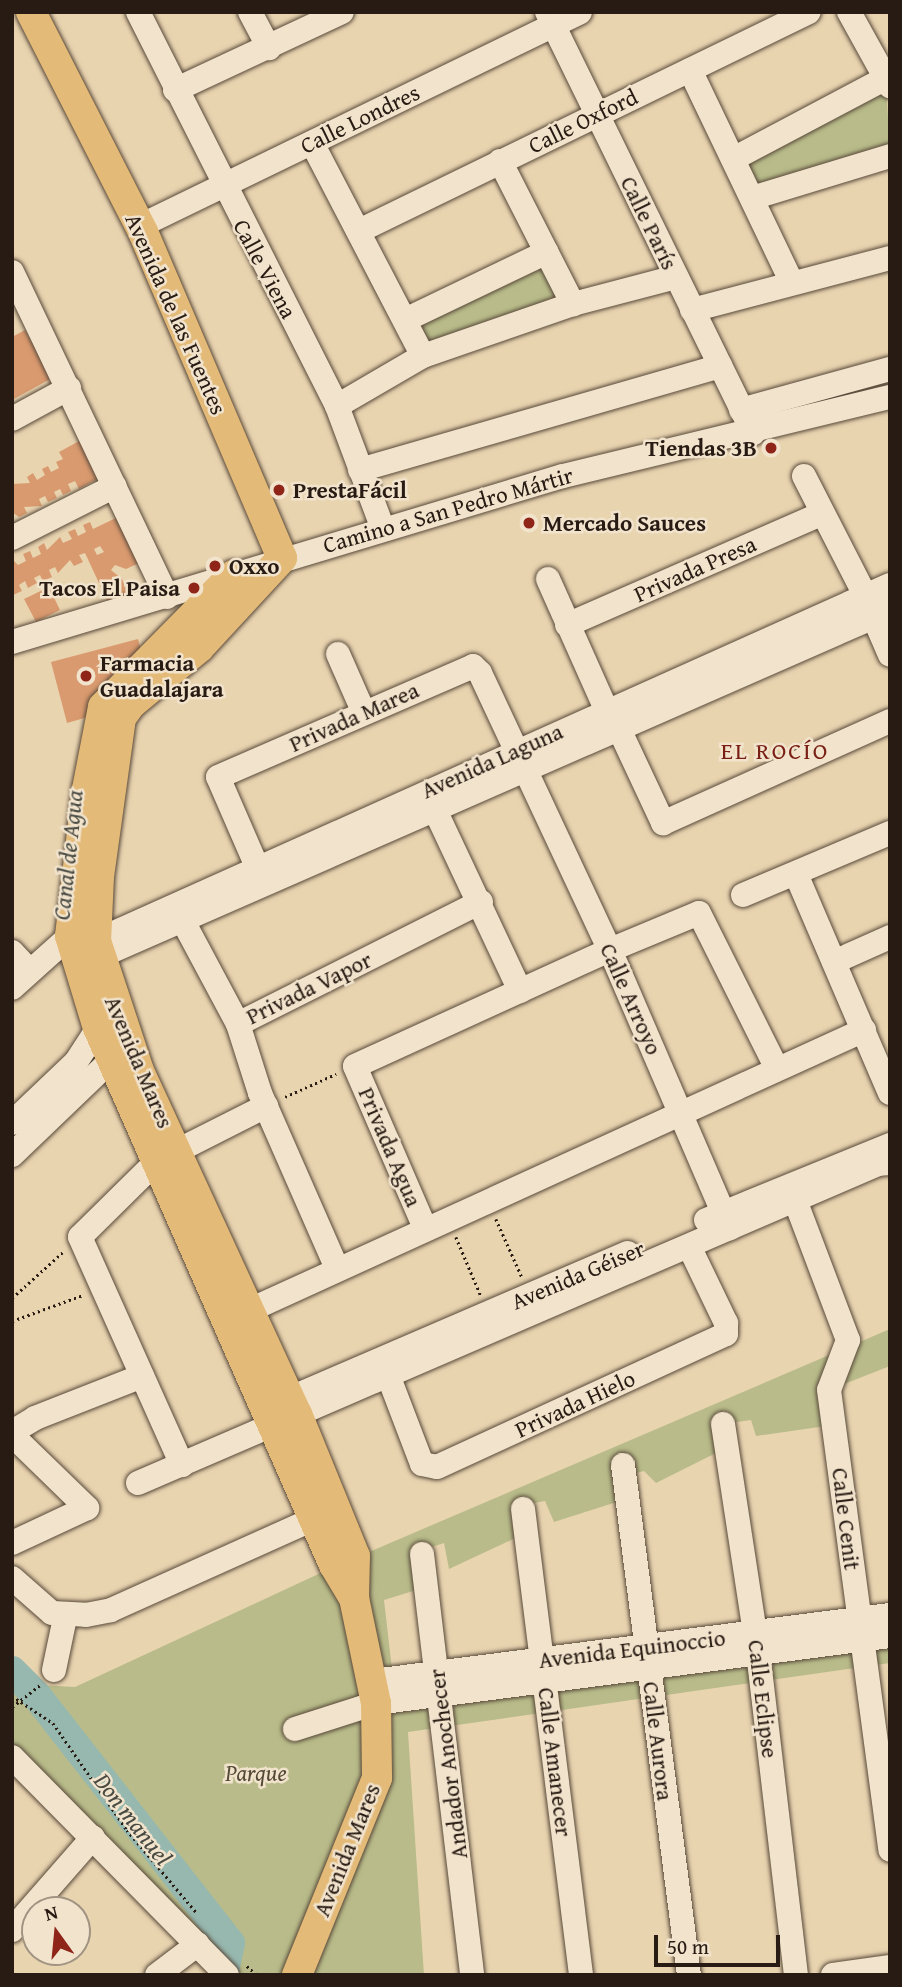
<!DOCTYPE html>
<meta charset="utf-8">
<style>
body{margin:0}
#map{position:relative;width:902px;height:1987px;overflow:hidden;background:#e9d4b0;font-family:"Gentium Book Plus",serif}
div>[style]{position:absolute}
.green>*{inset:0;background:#b9bc8a}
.river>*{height:30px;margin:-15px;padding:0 15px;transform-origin:15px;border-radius:15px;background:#97b8af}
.building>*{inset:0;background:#da9a6f}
.path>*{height:2.5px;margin-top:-1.25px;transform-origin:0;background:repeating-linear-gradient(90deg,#281b13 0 2px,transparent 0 5.5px)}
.roads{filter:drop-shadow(0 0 2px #58493a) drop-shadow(0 0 2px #58493a)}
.minor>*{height:24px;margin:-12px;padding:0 12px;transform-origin:12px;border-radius:12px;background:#f1e3cc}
.major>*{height:30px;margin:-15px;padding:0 15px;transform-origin:15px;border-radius:15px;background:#e4ba78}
.dots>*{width:19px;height:19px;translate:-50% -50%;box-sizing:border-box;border:4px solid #f1e3cc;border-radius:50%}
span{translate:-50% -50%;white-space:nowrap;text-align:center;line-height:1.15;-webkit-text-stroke:5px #f1e3cc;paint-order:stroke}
.street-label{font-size:23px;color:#281b13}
.poi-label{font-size:23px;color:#281b13;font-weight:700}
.right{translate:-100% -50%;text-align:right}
.left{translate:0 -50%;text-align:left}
.park-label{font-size:23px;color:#544b37;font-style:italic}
.neighbourhood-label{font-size:24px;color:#7a1f14;letter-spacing:2px}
.water-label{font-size:24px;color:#494a42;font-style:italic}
.frame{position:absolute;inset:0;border:14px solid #281b13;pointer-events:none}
.north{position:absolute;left:21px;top:1896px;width:70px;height:70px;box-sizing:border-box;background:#f1e3cc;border:2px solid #a19382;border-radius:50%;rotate:345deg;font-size:19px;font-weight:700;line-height:28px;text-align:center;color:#281b13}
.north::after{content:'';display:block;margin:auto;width:24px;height:32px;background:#8f2418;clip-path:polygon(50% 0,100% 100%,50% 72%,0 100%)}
.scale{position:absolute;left:654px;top:1935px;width:126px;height:32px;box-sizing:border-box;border:4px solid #281b13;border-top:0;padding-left:9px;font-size:21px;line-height:24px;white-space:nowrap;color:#281b13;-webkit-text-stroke:5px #f1e3cc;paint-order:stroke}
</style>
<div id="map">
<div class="green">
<i style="clip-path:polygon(886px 83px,890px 153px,754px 194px,739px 162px)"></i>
<i style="clip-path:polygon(547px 252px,573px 304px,423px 356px,405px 320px)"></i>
<i style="clip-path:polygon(890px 1329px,890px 1366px,829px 1390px,833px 1425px,756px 1436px,751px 1420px,723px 1424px,726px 1448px,656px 1483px,644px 1471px,625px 1476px,623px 1500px,554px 1522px,545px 1501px,529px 1504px,526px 1533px,449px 1569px,444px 1543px,423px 1550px,426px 1587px,384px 1600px,393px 1678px,890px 1614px,890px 1663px,408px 1732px,424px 1975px,242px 1975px,12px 1751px,12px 1660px,39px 1685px,75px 1687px,327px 1570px)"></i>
</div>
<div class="river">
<i style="left:12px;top:1671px;width:34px;rotate:45deg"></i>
<i style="left:36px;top:1695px;width:315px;rotate:52deg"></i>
<i style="left:230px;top:1943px;width:33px;rotate:102deg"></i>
</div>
<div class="building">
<i style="clip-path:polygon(25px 330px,52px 378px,12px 400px,12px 337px)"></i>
<i style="clip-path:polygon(81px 440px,101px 477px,79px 489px,75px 481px,68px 484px,71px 491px,63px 495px,60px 489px,54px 492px,57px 498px,48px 502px,45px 496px,39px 499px,42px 506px,24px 507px,27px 513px,19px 517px,12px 512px,12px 484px,30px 483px,27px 477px,33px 473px,37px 480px,45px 475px,42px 469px,48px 466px,51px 472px,59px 468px,56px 462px,63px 459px,59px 452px)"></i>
<i style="clip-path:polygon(evenodd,118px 517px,139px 563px,126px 569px,115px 565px,111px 570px,122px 579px,134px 605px,112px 611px,85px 553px,79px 555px,83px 562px,74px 566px,70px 560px,58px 573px,55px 567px,49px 570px,52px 577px,43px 581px,40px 575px,34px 578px,37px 583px,28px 588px,25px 581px,19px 585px,22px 591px,13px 595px,12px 559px,18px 565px,26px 561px,23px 554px,30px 551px,33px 558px,41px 554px,38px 547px,44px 543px,47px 550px,60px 537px,63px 543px,72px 539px,68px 532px,75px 529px,78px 536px,86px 532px,83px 525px,90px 522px,93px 529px,118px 517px,100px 546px,104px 552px,97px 555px,94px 549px,100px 546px)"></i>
<i style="clip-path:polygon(49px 587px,60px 610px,36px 622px,24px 599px)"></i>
<i style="clip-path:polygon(138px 639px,141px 650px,88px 717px,67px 723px,51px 662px)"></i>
</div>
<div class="path">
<i style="left:285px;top:1097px;width:56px;rotate:-24.3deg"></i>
<i style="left:496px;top:1219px;width:64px;rotate:65.9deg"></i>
<i style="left:456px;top:1237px;width:64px;rotate:67deg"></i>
<i style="left:12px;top:1298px;width:70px;rotate:-42.1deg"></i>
<i style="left:12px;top:1321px;width:76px;rotate:-20.1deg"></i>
<i style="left:12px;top:1696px;width:49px;rotate:33.4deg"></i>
<i style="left:53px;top:1723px;width:130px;rotate:55.3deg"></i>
<i style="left:127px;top:1830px;width:109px;rotate:49.9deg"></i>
<i style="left:12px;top:1707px;width:36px;rotate:-38deg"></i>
<i style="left:247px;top:1966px;width:13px;rotate:42deg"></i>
</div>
<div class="roads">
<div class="minor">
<i style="left:138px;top:12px;width:441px;rotate:63.2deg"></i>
<i style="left:337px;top:406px;width:131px;rotate:69.5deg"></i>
<i style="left:250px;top:12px;width:41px;rotate:62.2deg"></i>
<i style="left:547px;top:12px;width:469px;rotate:63.9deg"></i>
<i style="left:849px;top:12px;width:85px;rotate:61deg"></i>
<i style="left:690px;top:70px;width:236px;rotate:64.4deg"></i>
<i style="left:175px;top:90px;width:184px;rotate:-25deg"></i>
<i style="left:312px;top:143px;width:240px;rotate:62.5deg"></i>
<i style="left:733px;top:159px;width:173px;rotate:-27.9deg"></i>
<i style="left:500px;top:161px;width:161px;rotate:63deg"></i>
<i style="left:752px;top:198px;width:144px;rotate:-16.9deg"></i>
<i style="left:140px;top:226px;width:489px;rotate:-25.9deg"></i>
<i style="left:359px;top:231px;width:500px;rotate:-25.95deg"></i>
<i style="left:12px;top:272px;width:360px;rotate:64.5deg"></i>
<i style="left:692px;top:310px;width:205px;rotate:-14.7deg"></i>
<i style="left:405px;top:320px;width:157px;rotate:-25.6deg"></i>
<i style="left:337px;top:406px;width:99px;rotate:-30.2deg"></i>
<i style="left:423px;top:356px;width:159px;rotate:-19.1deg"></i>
<i style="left:573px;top:304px;width:106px;rotate:-14.7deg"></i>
<i style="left:741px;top:410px;width:155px;rotate:-15.4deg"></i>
<i style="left:12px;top:419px;width:65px;rotate:-28.5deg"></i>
<i style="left:360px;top:470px;width:375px;rotate:-16.1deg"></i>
<i style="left:804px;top:476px;width:136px;rotate:62.9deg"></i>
<i style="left:12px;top:538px;width:115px;rotate:-26.8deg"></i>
<i style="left:548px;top:579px;width:142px;rotate:66deg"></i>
<i style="left:874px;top:618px;width:40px;rotate:66.6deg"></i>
<i style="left:567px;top:625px;width:279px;rotate:-23.6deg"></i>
<i style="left:12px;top:642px;width:575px;rotate:-16.77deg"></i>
<i style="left:563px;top:476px;width:336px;rotate:-13.6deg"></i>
<i style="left:338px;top:654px;width:64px;rotate:66.2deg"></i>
<i style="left:620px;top:731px;width:102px;rotate:64.9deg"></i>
<i style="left:663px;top:823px;width:249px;rotate:-24.2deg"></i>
<i style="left:435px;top:810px;width:200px;rotate:64.8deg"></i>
<i style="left:258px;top:869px;width:100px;rotate:-113.5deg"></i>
<i style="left:218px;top:777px;width:278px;rotate:-23.5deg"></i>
<i style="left:473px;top:666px;width:10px;rotate:45deg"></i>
<i style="left:480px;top:673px;width:306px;rotate:64.9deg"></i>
<i style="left:610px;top:950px;width:303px;rotate:66.7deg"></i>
<i style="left:796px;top:874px;width:238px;rotate:66.8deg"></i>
<i style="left:743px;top:895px;width:160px;rotate:-22.9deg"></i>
<i style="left:184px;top:923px;width:115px;rotate:61.9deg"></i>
<i style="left:238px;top:1024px;width:72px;rotate:72.3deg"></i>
<i style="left:260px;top:1093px;width:191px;rotate:66.3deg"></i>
<i style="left:96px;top:941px;width:870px;rotate:-24.15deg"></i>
<i style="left:112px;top:951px;width:849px;rotate:-23.67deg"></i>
<i style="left:12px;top:952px;width:26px;rotate:47deg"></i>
<i style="left:834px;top:962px;width:61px;rotate:-24.1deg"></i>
<i style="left:12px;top:988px;width:78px;rotate:-41.9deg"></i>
<i style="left:238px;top:1024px;width:272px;rotate:-26.7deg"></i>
<i style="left:12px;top:1123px;width:88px;rotate:-43.6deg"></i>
<i style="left:76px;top:1062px;width:40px;rotate:-57.1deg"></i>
<i style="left:177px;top:1151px;width:100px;rotate:-26.8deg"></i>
<i style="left:12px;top:1155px;width:139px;rotate:-43.8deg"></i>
<i style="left:157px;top:1161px;width:108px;rotate:135.4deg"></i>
<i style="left:80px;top:1237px;width:250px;rotate:65.9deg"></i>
<i style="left:795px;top:1200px;width:150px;rotate:69.3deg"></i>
<i style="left:848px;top:1340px;width:53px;rotate:110.8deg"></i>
<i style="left:829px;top:1390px;width:464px;rotate:82.4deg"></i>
<i style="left:706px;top:1220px;width:199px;rotate:-22.2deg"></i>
<i style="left:425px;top:1228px;width:176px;rotate:-113.4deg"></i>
<i style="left:355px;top:1066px;width:280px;rotate:-24.5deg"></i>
<i style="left:610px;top:950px;width:96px;rotate:-22.6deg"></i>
<i style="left:699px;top:913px;width:174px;rotate:63.4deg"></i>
<i style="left:250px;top:1310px;width:675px;rotate:-24.51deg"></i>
<i style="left:388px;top:1375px;width:95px;rotate:69.1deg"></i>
<i style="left:422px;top:1464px;width:15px;rotate:11deg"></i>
<i style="left:437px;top:1467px;width:318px;rotate:-24.7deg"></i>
<i style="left:726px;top:1334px;width:11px;rotate:-90deg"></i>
<i style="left:726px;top:1323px;width:85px;rotate:-115.7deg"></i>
<i style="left:272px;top:1406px;width:387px;rotate:-23.3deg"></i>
<i style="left:723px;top:1424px;width:231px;rotate:81.3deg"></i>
<i style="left:758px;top:1652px;width:325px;rotate:83.3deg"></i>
<i style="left:12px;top:1432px;width:27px;rotate:-31deg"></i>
<i style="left:35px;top:1418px;width:115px;rotate:-21.4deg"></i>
<i style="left:12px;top:1435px;width:105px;rotate:44.2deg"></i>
<i style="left:87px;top:1508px;width:83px;rotate:155deg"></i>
<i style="left:623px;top:1465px;width:514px;rotate:82.63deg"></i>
<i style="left:138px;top:1483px;width:806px;rotate:-23.32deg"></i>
<i style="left:878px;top:1164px;width:12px;rotate:-5deg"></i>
<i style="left:523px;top:1509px;width:470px;rotate:82.9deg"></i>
<i style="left:422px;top:1554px;width:424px;rotate:83.2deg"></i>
<i style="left:12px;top:1578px;width:53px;rotate:41.2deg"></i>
<i style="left:52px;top:1613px;width:34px;rotate:3deg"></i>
<i style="left:86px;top:1615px;width:25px;rotate:-11deg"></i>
<i style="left:111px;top:1610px;width:239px;rotate:-24.2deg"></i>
<i style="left:54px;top:1670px;width:53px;rotate:-78.1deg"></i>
<i style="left:373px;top:1681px;width:521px;rotate:-7.28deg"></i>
<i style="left:295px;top:1729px;width:85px;rotate:-17.8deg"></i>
<i style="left:376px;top:1703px;width:518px;rotate:-7.43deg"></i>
<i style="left:12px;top:1757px;width:306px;rotate:45.4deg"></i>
<i style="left:12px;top:1930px;width:123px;rotate:-48.9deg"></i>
<i style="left:157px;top:1975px;width:51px;rotate:-37.1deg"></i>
<i style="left:833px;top:1975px;width:58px;rotate:-8deg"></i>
</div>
<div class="major">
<i style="left:31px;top:12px;width:247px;rotate:63deg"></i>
<i style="left:143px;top:232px;width:354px;rotate:66.9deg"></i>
<i style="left:282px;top:558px;width:122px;rotate:132.7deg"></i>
<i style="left:199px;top:648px;width:88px;rotate:140.5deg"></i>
<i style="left:131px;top:704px;width:17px;rotate:126deg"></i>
<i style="left:121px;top:718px;width:160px;rotate:97.9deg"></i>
<i style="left:99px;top:876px;width:65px;rotate:92.6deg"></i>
<i style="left:96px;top:941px;width:137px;rotate:71.7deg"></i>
<i style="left:139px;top:1071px;width:378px;rotate:65.3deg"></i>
<i style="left:297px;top:1414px;width:153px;rotate:67.8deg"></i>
<i style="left:355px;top:1556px;width:42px;rotate:91.4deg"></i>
<i style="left:354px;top:1598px;width:107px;rotate:78.2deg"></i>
<i style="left:376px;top:1703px;width:75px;rotate:89.2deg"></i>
<i style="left:377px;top:1778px;width:213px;rotate:112.1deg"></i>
<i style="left:233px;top:575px;width:185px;rotate:134.6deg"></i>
<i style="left:103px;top:707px;width:84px;rotate:101deg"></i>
<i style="left:87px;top:789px;width:148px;rotate:96.6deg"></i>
<i style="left:70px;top:936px;width:96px;rotate:73.1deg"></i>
<i style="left:98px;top:1028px;width:587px;rotate:66.28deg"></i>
<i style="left:334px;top:1565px;width:39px;rotate:59deg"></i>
</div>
</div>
<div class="dots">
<i style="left:771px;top:448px;background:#8f2418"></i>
<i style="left:279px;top:490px;background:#8f2418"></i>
<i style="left:529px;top:523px;background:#8f2418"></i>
<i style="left:215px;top:566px;background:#8f2418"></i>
<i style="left:194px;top:588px;background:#8f2418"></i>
<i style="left:86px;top:676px;background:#8f2418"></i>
</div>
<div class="street-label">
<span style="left:360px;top:119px;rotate:-26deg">Calle Londres</span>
<span style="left:583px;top:121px;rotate:-26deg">Calle Oxford</span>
<span style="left:649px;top:223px;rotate:64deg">Calle París</span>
<span style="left:265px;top:269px;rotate:62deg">Calle Viena</span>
<span style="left:176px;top:314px;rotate:66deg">Avenida de las Fuentes</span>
<span style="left:448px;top:510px;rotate:-16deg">Camino a San Pedro Mártir</span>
<span style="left:695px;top:569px;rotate:-24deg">Privada Presa</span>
<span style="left:354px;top:717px;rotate:-24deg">Privada Marea</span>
<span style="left:492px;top:761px;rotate:-24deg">Avenida Laguna</span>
<span style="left:309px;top:988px;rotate:-26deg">Privada Vapor</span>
<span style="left:631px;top:999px;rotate:66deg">Calle Arroyo</span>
<span style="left:139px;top:1062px;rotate:67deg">Avenida Mares</span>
<span style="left:390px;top:1147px;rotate:67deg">Privada Agua</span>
<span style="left:578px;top:1275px;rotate:-23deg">Avenida Géiser</span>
<span style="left:575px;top:1404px;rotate:-25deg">Privada Hielo</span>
<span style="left:846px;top:1519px;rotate:83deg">Calle Cenit</span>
<span style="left:632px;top:1649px;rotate:-7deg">Avenida Equinoccio</span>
<span style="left:763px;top:1699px;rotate:83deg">Calle Eclipse</span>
<span style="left:658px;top:1741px;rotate:83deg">Calle Aurora</span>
<span style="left:555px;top:1762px;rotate:83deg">Calle Amanecer</span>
<span style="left:448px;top:1764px;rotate:-97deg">Andador Anochecer</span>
<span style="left:347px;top:1850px;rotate:-68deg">Avenida Mares</span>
</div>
<div class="poi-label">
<span class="right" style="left:757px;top:448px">Tiendas 3B</span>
<span class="left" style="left:293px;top:490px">PrestaFácil</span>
<span class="left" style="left:543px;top:523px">Mercado Sauces</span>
<span class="left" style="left:229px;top:566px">Oxxo</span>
<span class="right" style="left:180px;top:588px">Tacos El Paisa</span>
<span class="left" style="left:100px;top:676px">Farmacia<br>Guadalajara</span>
</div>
<div class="park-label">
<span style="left:256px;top:1773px">Parque</span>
</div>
<div class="neighbourhood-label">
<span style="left:775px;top:751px">EL ROCÍO</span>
</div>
<div class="water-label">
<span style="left:68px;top:855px;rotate:-84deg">Canal de Agua</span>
<span style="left:133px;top:1819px;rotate:52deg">Don manuel</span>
</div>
<div class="frame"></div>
<div class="north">N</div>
<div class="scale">50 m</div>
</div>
